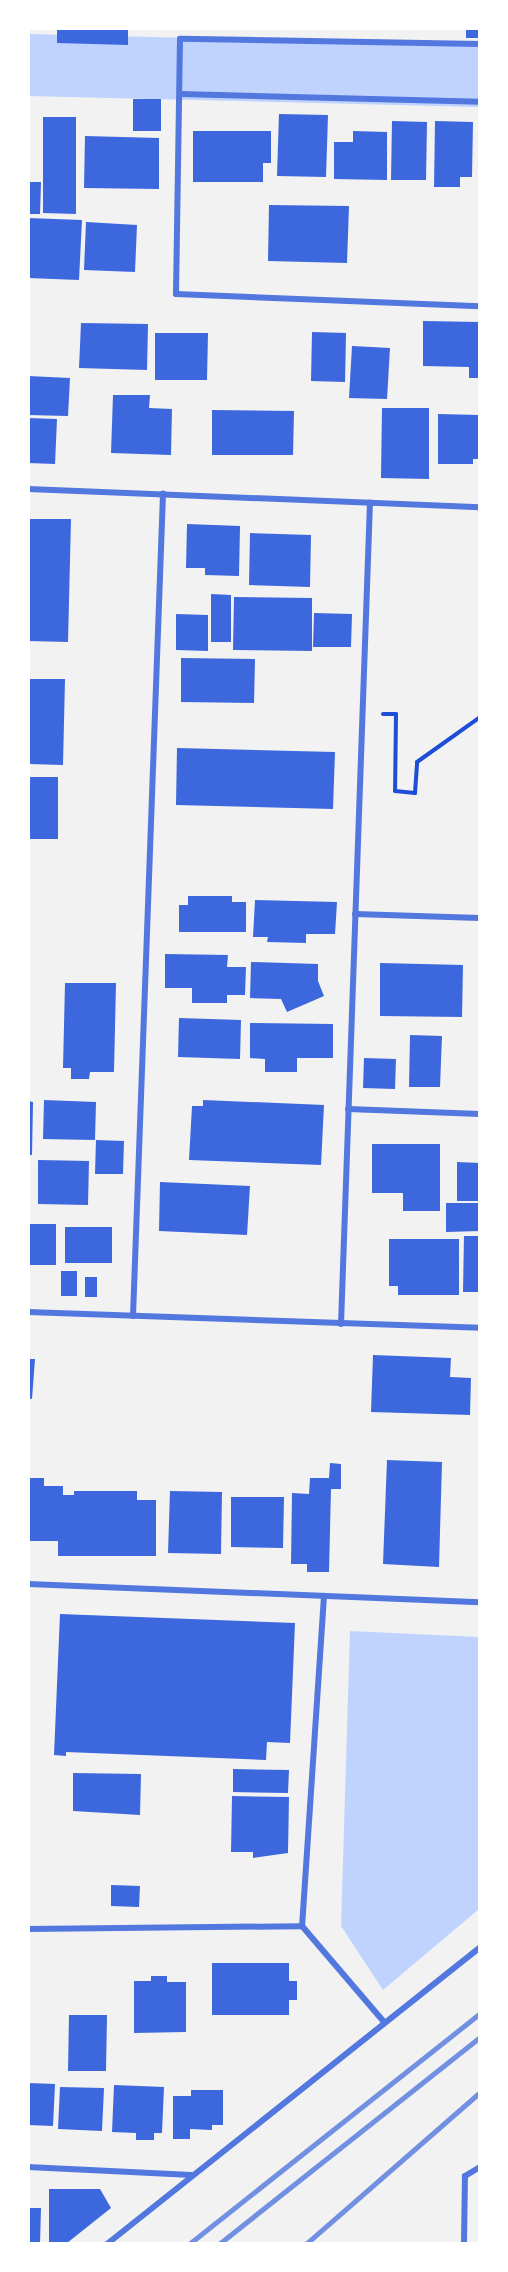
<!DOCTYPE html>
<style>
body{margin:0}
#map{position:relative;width:508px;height:2272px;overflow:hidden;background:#f2f2f2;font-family:"Crimson Pro",serif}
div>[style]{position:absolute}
.water>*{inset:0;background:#bfd3fe}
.river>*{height:62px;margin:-31px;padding:0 31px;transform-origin:31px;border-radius:31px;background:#bfd3fe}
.building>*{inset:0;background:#3d67dc}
.path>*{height:4px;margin:-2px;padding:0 2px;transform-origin:2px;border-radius:2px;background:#1d4ed8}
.minor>*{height:6px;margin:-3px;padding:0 3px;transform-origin:3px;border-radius:3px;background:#5277de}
.rail>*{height:4.5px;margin:-2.25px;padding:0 2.25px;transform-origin:2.25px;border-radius:2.25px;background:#7290e2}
span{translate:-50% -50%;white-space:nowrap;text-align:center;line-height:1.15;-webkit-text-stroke:4.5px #fff;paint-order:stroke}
.frame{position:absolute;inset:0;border:30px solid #fff;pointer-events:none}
</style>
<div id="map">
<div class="water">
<i style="clip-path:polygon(350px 1631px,479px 1637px,479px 1909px,383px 1990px,341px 1926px)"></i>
</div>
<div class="river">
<i style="left:28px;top:65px;width:452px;rotate:1.4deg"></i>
</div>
<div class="building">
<i style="clip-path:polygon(57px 28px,128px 28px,128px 45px,57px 43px)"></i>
<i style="clip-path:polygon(466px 28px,480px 28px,480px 38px,466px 38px)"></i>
<i style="clip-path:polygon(133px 99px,161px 99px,161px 131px,133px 131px)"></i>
<i style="clip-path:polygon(279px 114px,328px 115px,326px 177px,277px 176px)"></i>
<i style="clip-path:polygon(43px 117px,76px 117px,76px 214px,43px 213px)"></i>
<i style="clip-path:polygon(392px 121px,427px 122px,426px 180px,391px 180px)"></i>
<i style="clip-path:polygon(435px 121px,473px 122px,472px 177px,460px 177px,460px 187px,434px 187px)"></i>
<i style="clip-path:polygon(193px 131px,271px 131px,271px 163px,263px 163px,263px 182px,193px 182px)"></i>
<i style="clip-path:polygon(353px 131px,387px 132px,387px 180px,334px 179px,334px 142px,353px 142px)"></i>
<i style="clip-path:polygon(85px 136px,159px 138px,159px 189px,84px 188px)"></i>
<i style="clip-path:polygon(28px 182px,41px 182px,40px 214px,28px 214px)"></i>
<i style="clip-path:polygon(269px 205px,349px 206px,347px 263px,268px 261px)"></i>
<i style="clip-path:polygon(28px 218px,82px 220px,79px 280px,28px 278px)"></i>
<i style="clip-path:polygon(86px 222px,137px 225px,135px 272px,84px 270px)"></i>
<i style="clip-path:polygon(423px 321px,480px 322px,480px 378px,469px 378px,469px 367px,423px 366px)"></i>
<i style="clip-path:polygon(81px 323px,148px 324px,147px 370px,79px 368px)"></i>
<i style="clip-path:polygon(312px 332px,346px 333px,345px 382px,311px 381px)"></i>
<i style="clip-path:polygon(155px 333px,208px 333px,207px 380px,155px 380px)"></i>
<i style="clip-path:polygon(352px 346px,390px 348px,387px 399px,349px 398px)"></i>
<i style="clip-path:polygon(28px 376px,70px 378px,68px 416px,28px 415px)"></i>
<i style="clip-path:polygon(113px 395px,150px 395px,149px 408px,172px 409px,171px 455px,111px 453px)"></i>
<i style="clip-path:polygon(382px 408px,429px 408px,429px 479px,381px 478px)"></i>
<i style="clip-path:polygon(212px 410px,294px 411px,293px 455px,212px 455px)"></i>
<i style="clip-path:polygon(438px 414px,480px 415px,480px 459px,473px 459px,473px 464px,438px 464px)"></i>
<i style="clip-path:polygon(28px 418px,57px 419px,55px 464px,28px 463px)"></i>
<i style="clip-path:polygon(28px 519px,71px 519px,68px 642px,28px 641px)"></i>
<i style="clip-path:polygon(187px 524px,240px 526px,239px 576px,205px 575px,205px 568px,186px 568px)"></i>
<i style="clip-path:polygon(250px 533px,311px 535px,310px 587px,249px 585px)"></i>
<i style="clip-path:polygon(211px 594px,231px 595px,231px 642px,211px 642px)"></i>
<i style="clip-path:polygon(234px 597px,312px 598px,312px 651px,233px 650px)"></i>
<i style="clip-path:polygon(314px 613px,352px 614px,351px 647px,313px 647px)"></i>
<i style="clip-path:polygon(176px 614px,208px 615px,208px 651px,176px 650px)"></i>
<i style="clip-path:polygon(181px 658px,255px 659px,254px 703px,181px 702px)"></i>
<i style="clip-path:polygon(28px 679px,65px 679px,63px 765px,28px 764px)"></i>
<i style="clip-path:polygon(177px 748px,335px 752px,333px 809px,176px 805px)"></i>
<i style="clip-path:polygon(28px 777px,58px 777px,58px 839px,28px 839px)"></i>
<i style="clip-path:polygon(188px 896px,232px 896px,232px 902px,246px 902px,246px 932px,179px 932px,179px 905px,188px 905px)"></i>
<i style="clip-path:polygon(255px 900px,337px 902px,335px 934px,306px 934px,306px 943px,267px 942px,268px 937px,253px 937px)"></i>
<i style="clip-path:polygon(165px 954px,228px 955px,227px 967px,246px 967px,245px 995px,227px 995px,227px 1003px,192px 1003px,192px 988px,165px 988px)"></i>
<i style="clip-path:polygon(251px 962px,318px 964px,318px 981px,324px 996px,287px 1012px,281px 999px,250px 998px)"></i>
<i style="clip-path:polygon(380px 963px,463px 965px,462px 1017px,380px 1016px)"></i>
<i style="clip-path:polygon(65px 983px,116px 983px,114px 1072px,90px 1072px,89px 1079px,71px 1079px,71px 1068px,63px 1068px)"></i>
<i style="clip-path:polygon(179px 1018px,241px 1020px,240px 1059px,178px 1057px)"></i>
<i style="clip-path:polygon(250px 1023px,333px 1024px,333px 1058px,297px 1058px,297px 1072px,265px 1072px,265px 1059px,250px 1058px)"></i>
<i style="clip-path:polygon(410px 1035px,442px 1036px,440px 1087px,409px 1087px)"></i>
<i style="clip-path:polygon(364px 1058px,396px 1059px,395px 1089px,363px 1088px)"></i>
<i style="clip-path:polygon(44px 1100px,96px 1102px,95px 1140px,43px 1139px)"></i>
<i style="clip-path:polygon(203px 1100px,324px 1105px,321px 1165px,189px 1160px,192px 1106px,203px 1106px)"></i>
<i style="clip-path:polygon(28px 1101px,33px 1102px,32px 1155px,28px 1155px)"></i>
<i style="clip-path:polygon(96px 1140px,124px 1141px,123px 1174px,95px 1174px)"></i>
<i style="clip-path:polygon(372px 1144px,440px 1144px,440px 1211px,403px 1211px,403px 1193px,372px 1193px)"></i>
<i style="clip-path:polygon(38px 1160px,89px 1161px,88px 1205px,38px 1204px)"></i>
<i style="clip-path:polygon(457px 1162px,480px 1163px,480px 1201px,457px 1201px)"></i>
<i style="clip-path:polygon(160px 1182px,250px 1186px,247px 1235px,159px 1231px)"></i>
<i style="clip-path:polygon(446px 1203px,480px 1203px,480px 1231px,446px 1232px)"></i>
<i style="clip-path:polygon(28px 1224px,56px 1224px,56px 1265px,28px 1265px)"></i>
<i style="clip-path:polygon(65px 1227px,112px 1227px,112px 1263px,65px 1263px)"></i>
<i style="clip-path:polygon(464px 1236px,480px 1236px,480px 1292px,463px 1292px)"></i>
<i style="clip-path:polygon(389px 1239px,459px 1239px,459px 1295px,398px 1295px,398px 1286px,389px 1286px)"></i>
<i style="clip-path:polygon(61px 1271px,77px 1271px,77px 1296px,61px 1296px)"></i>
<i style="clip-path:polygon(85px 1277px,97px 1277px,97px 1297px,85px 1297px)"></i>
<i style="clip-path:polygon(373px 1355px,451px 1358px,450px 1377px,471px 1378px,470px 1415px,371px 1412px)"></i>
<i style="clip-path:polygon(28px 1359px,35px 1359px,32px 1399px,28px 1398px)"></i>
<i style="clip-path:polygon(387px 1460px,442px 1462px,439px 1567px,383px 1564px)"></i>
<i style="clip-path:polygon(330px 1463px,341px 1464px,341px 1489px,331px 1489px,329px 1572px,307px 1572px,307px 1564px,291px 1564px,292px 1493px,309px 1494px,310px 1478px,329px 1478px)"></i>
<i style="clip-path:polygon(28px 1478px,44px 1478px,44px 1486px,63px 1486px,63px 1495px,74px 1495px,74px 1491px,137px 1491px,137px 1500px,156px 1500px,156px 1556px,58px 1556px,58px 1541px,28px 1541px)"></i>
<i style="clip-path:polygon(170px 1491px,222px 1492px,221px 1554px,168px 1553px)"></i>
<i style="clip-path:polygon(231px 1497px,284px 1497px,283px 1548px,231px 1547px)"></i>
<i style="clip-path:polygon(60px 1614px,295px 1623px,290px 1743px,267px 1742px,266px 1760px,66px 1752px,66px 1756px,54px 1755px)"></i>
<i style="clip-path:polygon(233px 1769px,289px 1770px,288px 1793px,233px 1792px)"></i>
<i style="clip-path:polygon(73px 1773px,141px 1774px,140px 1815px,73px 1811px)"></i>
<i style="clip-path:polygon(232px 1796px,289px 1797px,288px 1853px,253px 1858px,253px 1852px,231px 1852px)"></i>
<i style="clip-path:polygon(111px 1885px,140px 1886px,139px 1907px,111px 1906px)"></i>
<i style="clip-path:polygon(212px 1963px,289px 1963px,289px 1981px,297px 1981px,297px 2000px,289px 2000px,289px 2015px,212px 2015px)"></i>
<i style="clip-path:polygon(151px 1976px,167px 1976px,167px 1982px,186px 1982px,186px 2032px,134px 2033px,134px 1981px,151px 1981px)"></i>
<i style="clip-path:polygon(69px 2015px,107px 2015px,106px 2071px,68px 2071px)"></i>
<i style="clip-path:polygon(28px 2083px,55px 2084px,53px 2126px,28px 2125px)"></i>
<i style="clip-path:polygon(114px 2085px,164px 2087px,162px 2133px,154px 2133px,154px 2140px,136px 2140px,136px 2133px,112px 2132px)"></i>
<i style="clip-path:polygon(60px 2087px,104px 2088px,102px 2131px,58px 2129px)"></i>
<i style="clip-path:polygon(191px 2090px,223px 2090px,223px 2125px,212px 2125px,212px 2130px,190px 2129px,190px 2139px,173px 2139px,173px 2096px,191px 2096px)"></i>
<i style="clip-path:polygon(49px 2189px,100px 2189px,111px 2208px,67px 2243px,49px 2243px)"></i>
<i style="clip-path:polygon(28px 2208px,41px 2208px,40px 2244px,28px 2244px)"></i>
</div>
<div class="path">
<i style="left:383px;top:714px;width:13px"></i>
<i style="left:396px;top:714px;width:77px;rotate:90.7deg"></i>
<i style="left:395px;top:791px;width:20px;rotate:6deg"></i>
<i style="left:415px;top:793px;width:31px;rotate:-86deg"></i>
<i style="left:417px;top:762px;width:77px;rotate:-35.5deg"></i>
</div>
<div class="minor">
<i style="left:480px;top:44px;width:300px;rotate:-179deg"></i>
<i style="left:180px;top:39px;width:255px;rotate:90.9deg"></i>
<i style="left:176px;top:294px;width:304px;rotate:2.3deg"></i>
<i style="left:180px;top:94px;width:300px;rotate:1.5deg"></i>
<i style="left:28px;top:489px;width:452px;rotate:2.3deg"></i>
<i style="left:355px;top:914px;width:125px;rotate:1.8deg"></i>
<i style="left:348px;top:1109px;width:132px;rotate:2.2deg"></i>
<i style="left:28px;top:1312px;width:452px;rotate:2deg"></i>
<i style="left:133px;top:1316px;width:823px;rotate:-87.91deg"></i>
<i style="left:341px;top:1324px;width:822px;rotate:-87.98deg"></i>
<i style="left:28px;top:1584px;width:452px;rotate:2.3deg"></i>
<i style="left:324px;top:1596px;width:331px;rotate:93.8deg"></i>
<i style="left:302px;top:1926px;width:125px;rotate:49.5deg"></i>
<i style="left:28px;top:1929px;width:274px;rotate:-0.6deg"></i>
<i style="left:28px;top:2167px;width:164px;rotate:2.8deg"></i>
<i style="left:107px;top:2244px;width:477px;rotate:-38.5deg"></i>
<i style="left:464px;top:2244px;width:68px;rotate:-89.2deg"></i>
<i style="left:465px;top:2176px;width:17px;rotate:-31deg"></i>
</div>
<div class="rail">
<i style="left:189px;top:2244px;width:372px;rotate:-38.4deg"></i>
<i style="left:219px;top:2244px;width:333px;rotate:-38.4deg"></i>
<i style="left:306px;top:2244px;width:231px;rotate:-41.1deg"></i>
</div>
<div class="frame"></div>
</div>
